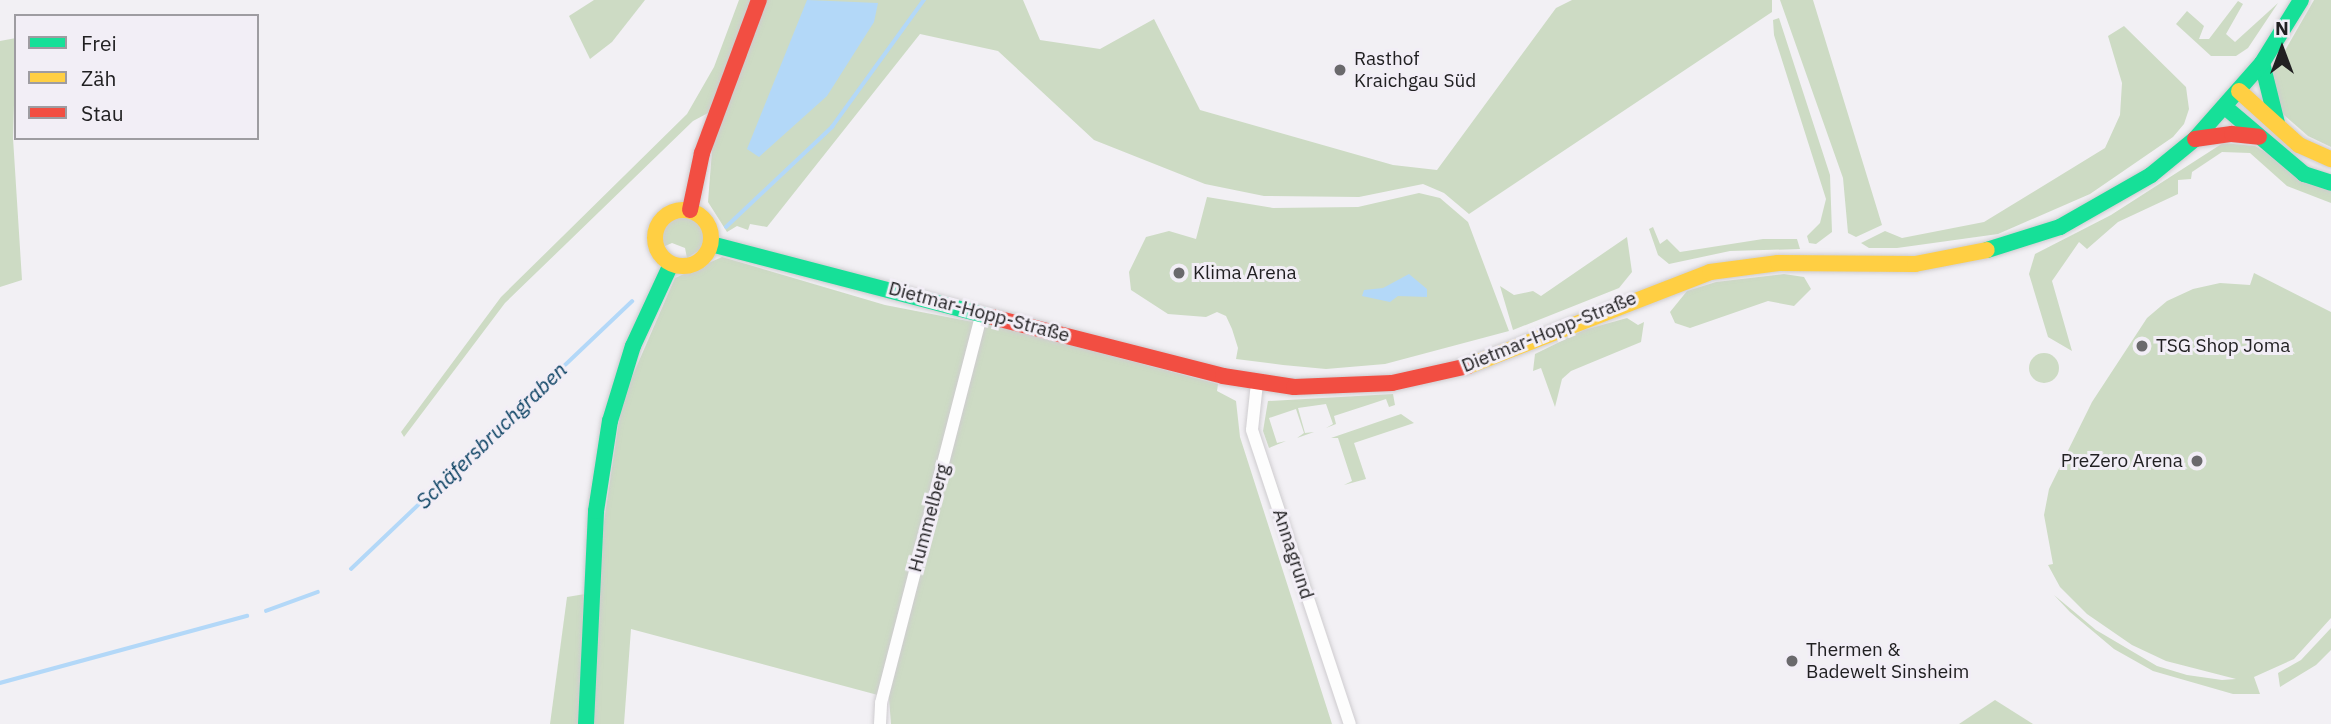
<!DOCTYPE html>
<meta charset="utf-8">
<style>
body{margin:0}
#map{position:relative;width:2331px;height:724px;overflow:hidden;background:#f2f0f4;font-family:"IBM Plex Sans",sans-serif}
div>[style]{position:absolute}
.green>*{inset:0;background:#cddbc4}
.round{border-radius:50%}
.water>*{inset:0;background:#b3d8f8}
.stream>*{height:3.5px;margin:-1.75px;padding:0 1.75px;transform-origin:1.75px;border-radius:1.75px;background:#b3d8f8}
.roads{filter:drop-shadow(0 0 2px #cecccf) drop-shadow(0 0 2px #cecccf)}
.street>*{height:12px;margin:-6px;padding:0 6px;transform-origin:6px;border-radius:6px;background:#fdfdfd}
.fast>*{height:16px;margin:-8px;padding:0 8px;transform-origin:8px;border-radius:8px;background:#16e098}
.slow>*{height:16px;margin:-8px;padding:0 8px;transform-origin:8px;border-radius:8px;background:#ffcf43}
.slow>.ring{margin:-8px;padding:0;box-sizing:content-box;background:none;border:16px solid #ffcf43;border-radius:50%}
.jam>*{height:16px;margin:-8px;padding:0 8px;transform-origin:8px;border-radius:8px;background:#f24e42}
.dots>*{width:19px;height:19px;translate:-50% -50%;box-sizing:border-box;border:4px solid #f2eef6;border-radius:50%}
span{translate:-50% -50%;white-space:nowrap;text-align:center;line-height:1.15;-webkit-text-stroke:6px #f2eef6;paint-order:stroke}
.poi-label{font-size:19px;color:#212022}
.left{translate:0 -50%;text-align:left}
.right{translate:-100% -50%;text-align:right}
.street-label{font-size:19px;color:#212022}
.water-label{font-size:21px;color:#053d5f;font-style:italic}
.legend{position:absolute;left:14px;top:14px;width:245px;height:126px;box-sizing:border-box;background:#f2eef6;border:2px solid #9e9ca1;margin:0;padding:9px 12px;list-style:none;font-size:21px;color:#212022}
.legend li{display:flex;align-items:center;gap:14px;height:35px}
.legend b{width:35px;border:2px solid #9e9ca1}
.north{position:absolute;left:2247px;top:14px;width:70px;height:70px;-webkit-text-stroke:5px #f2eef6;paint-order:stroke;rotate:0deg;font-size:19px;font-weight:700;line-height:28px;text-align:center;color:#212022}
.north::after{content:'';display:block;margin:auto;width:24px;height:32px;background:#212022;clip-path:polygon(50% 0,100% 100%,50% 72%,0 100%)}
</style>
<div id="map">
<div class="green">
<i style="clip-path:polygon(594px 0,645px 0,612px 42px,590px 59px,569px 16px)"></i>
<i style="clip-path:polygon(739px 0,754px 0,710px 112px,693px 121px,505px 303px,404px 437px,401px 432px,501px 297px,687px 114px,714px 67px)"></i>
<i style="clip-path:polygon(764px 0,1023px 0,1040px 40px,1100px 49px,1154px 19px,1200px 110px,1393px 165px,1437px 170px,1556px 8px,1572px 0,1772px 0,1772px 12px,1469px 214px,1444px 193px,1423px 184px,1359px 197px,1264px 196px,1205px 184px,1094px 140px,998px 51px,920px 34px,767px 227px,750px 224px,748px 230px,737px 226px,727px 232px,708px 202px,713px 138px)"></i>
<i style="clip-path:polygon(1780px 0,1813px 0,1882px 225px,1856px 237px,1848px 233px,1843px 178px)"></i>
<i style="clip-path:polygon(2314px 0,2331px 0,2331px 147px,2308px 136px,2283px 114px,2272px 73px)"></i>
<i style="clip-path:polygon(2238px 1px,2243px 4px,2226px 34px,2235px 42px,2278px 3px,2248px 48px,2236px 56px,2211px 56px,2176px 24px,2187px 11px,2204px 26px,2199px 39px,2209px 39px)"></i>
<i style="clip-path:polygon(1779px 18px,1830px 175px,1832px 232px,1816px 244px,1809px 243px,1807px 236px,1820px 223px,1826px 199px,1774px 35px,1773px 20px)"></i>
<i style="clip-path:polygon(2124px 26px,2186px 87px,2189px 109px,2184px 124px,2173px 137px,2090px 194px,1998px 234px,1897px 248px,1869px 248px,1861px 243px,1885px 231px,1902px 238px,1984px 222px,2105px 148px,2120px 115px,2122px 83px,2108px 36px)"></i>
<i style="clip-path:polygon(16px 38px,13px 138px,22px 280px,0 287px,0 41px)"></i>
<i style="clip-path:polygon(2223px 143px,2255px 146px,2331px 190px,2331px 203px,2287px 186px,2250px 153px,2222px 152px,2192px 172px,2191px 179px,2178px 180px,2178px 194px,2118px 222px,2087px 249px,2079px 242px,2052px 281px,2072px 351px,2048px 337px,2029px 274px,2035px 254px,2111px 215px)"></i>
<i style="clip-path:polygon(1419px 193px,1440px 198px,1468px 222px,1509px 331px,1385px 364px,1326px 369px,1283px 365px,1236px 359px,1238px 348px,1232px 329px,1226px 316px,1217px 312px,1206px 317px,1168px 314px,1131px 290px,1129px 272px,1146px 237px,1169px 231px,1196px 239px,1207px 197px,1273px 208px,1358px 207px)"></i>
<i style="clip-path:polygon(687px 215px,701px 224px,705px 234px,701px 249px,687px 258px,685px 248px,672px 243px,663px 247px,660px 236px,671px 218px)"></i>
<i style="clip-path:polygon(1653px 227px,1660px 244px,1667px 239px,1680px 252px,1763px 239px,1797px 239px,1800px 249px,1730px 251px,1669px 264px,1658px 255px,1649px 229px)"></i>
<i style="clip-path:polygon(1627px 237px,1632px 272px,1619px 288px,1513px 330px,1500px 286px,1514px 295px,1533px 291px,1541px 296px)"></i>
<i style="clip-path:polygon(722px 257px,885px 305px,1009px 329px,1218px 384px,1217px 391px,1236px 401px,1240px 437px,1332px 724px,891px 724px,889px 698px,631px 629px,624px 724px,593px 724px,601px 542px,622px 400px,675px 278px)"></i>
<i style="clip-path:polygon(2254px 273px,2331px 312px,2331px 618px,2294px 659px,2254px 677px,2260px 694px,2233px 694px,2153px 671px,2114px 649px,2070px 612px,2054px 595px,2096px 630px,2157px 666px,2187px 675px,2222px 680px,2236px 679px,2166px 661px,2132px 645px,2087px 614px,2060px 587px,2048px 565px,2053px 564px,2044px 515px,2049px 489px,2092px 402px,2147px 318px,2167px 301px,2193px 289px,2220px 283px,2250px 285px)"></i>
<i style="clip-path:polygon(1784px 274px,1804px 277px,1811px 289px,1794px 306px,1768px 301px,1690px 328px,1675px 323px,1670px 312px,1687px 291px,1716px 282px)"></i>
<i style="clip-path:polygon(1627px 318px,1638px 325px,1644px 322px,1641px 342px,1571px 371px,1562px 379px,1555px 407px,1541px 368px,1533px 371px,1535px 354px,1584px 330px)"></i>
<i class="round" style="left:2029px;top:353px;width:30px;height:30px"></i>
<i style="clip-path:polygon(1393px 394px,1395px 405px,1389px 407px,1386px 399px,1374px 403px,1334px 416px,1336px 424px,1326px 428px,1333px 424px,1326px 404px,1298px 408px,1305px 433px,1314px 432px,1297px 438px,1304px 433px,1296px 409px,1269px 418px,1277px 443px,1286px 441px,1269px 448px,1263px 431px,1268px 401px)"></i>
<i style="clip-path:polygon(1401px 414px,1414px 423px,1354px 443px,1366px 479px,1344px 485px,1352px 481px,1338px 438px,1331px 438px)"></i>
<i style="clip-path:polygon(585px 594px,578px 724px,550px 724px,567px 597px)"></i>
<i style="clip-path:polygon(2331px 628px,2331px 650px,2316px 665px,2280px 687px,2278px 673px,2301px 660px)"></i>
<i style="clip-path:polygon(1995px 700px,2033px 724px,1959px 724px)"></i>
</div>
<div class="water">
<i style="clip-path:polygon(807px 0,878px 3px,874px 22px,827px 96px,759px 157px,747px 149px)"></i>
<i style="clip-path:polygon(1409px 274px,1427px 289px,1427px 297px,1398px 296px,1390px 302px,1362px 296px,1364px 290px,1383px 288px)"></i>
</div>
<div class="stream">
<i style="left:726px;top:227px;width:146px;rotate:-43.3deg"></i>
<i style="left:832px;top:127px;width:157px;rotate:-54.1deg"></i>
<i style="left:351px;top:569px;width:388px;rotate:-43.6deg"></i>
<i style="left:266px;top:611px;width:55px;rotate:-20.1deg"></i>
<i style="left:0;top:683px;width:256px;rotate:-15.2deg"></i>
</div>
<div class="roads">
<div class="street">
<i style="left:1257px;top:383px;width:47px;rotate:96.1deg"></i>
<i style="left:1252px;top:430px;width:310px;rotate:71.6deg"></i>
<i style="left:880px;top:724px;width:21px;rotate:-87deg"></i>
<i style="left:881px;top:703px;width:403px;rotate:-75.5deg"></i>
</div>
<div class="fast">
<i style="left:2262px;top:63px;width:62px;rotate:76deg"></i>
<i style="left:2225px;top:107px;width:104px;rotate:40.3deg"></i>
<i style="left:2304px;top:174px;width:28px;rotate:18deg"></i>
<i style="left:711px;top:244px;width:290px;rotate:14.6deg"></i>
<i style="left:1987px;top:250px;width:77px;rotate:-17.5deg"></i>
<i style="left:2060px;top:227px;width:105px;rotate:-29.7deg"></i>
<i style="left:2151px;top:175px;width:57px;rotate:-39.3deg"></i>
<i style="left:2195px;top:139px;width:101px;rotate:-48.6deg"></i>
<i style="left:2262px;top:63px;width:74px;rotate:-58.2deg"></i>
<i style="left:586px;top:724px;width:213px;rotate:-87.3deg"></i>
<i style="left:596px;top:511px;width:91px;rotate:-81.2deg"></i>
<i style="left:610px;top:421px;width:78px;rotate:-73deg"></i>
<i style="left:633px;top:346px;width:90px;rotate:-65.1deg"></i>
</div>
<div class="slow">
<i style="left:2239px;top:91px;width:81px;rotate:42deg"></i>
<i style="left:2299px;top:145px;width:35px;rotate:24deg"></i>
<i class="ring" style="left:655px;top:210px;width:40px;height:40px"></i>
<i style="left:1468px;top:366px;width:260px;rotate:-21.2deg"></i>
<i style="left:1710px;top:272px;width:69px;rotate:-7.5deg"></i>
<i style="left:1778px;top:263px;width:137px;rotate:0.4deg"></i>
<i style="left:1915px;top:264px;width:73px;rotate:-11deg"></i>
</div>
<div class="jam">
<i style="left:2195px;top:139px;width:37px;rotate:-8deg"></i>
<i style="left:2232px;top:134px;width:27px;rotate:6deg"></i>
<i style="left:690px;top:210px;width:58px;rotate:-78.1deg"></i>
<i style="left:702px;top:153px;width:163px;rotate:-69.6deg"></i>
<i style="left:992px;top:317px;width:238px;rotate:14.3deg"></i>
<i style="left:1223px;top:376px;width:72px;rotate:8.8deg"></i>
<i style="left:1294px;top:387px;width:98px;rotate:-2.3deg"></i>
<i style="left:1392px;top:383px;width:78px;rotate:-12.6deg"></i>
</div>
</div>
<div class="dots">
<i style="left:1340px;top:70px;background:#6a696c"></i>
<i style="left:1179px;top:273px;background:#6a696c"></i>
<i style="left:2142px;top:346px;background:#6a696c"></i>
<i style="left:2197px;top:461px;background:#6a696c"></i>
<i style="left:1792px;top:661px;background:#6a696c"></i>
</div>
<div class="poi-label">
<span class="left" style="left:1354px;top:70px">Rasthof<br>Kraichgau Süd</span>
<span class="left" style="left:1193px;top:273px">Klima Arena</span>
<span class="left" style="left:2156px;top:346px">TSG Shop Joma</span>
<span class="right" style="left:2183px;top:461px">PreZero Arena</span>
<span class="left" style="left:1806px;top:661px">Thermen &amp;<br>Badewelt Sinsheim</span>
</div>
<div class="street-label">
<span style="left:979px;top:312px;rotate:15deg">Dietmar-Hopp-Straße</span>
<span style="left:1549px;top:332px;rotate:-22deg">Dietmar-Hopp-Straße</span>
<span style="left:929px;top:518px;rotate:-75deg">Hummelberg</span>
<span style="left:1293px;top:554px;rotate:72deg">Annagrund</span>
</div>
<div class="water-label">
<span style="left:491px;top:435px;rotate:-44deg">Schäfersbruchgraben</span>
</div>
<ul class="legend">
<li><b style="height:9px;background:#16e098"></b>Frei</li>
<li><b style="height:9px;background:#ffcf43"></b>Zäh</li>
<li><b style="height:9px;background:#f24e42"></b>Stau</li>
</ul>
<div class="north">N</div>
</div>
